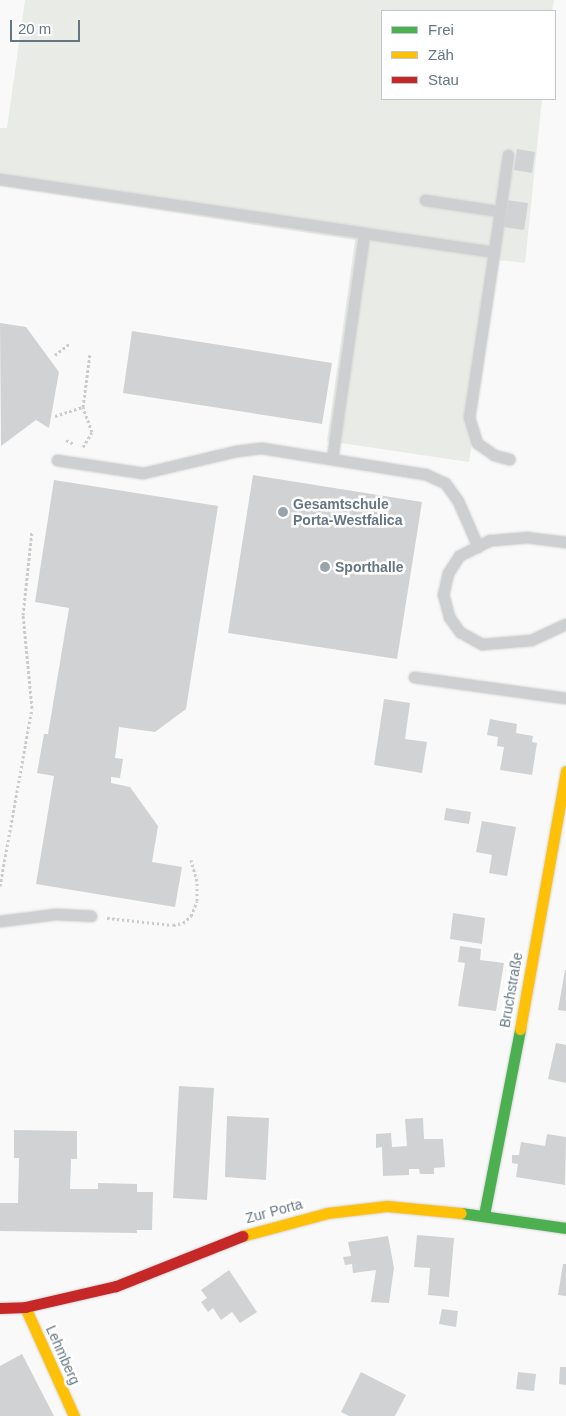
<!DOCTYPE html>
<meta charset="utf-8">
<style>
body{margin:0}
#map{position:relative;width:566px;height:1416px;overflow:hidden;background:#f9f9f9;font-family:Helvetica,sans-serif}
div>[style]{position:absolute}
.green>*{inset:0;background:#e8ebe6}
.building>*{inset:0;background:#d0d2d3}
.path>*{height:3px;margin-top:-1.5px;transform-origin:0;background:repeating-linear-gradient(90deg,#cbcccd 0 2.5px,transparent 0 5px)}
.roads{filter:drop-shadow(0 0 1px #d5d6d7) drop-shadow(0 0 1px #d5d6d7)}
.lane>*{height:11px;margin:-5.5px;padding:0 5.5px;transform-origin:5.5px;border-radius:5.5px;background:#cecfd0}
.fast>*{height:11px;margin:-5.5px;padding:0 5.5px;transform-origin:5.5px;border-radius:5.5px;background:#4caf50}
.slow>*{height:11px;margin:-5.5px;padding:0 5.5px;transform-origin:5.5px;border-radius:5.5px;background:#ffc107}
.jam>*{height:11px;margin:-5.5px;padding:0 5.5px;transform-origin:5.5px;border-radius:5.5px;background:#c62828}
.dots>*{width:14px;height:14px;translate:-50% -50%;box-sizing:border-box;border:2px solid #fff;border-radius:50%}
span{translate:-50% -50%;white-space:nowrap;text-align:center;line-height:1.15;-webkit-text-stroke:5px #fff;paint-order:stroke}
.poi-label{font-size:14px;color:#657683;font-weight:700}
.left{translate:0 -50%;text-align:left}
.street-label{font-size:14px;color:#657683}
.legend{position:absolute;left:381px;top:10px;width:175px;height:90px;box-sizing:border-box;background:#fff;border:1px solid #c1c8cd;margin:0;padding:6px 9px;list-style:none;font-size:15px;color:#657683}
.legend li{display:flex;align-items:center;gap:10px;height:25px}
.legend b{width:25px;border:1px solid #c1c8cd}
.scale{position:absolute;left:10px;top:20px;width:70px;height:22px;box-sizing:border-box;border:2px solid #657683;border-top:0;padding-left:6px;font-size:15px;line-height:18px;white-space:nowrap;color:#657683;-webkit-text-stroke:4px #fff;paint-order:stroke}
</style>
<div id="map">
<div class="green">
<i style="clip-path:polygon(25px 0,554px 0,552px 11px,382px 11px,382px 99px,542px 99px,525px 263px,499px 260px,469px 462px,327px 441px,355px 240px,0 186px,0 128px,7px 128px)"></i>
</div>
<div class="building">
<i style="clip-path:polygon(517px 149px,535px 152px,532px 173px,514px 170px)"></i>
<i style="clip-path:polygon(507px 200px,528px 203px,524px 230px,503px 227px)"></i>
<i style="clip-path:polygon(0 323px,26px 327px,59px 372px,49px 428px,36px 420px,1px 446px)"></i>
<i style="clip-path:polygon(132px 331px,332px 363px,322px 424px,123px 393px)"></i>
<i style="clip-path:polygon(253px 475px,422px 502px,397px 659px,228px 633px)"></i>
<i style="clip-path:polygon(54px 480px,218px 506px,186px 709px,155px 732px,119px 727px,115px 758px,123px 759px,120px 778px,111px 777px,111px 783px,130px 787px,158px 826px,152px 862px,182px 867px,175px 907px,36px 884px,54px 776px,37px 773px,44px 734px,48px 734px,69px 608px,35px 602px)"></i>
<i style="clip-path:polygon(384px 699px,410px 703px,405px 739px,427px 742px,422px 773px,374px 765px)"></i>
<i style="clip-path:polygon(490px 719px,517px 724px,516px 733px,533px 736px,532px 742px,537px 743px,532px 775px,500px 770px,504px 747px,497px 746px,498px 737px,487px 735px)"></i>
<i style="clip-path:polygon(446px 808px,471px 812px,469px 824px,444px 820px)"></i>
<i style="clip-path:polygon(482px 821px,516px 827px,507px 876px,489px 873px,492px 855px,476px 852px)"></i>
<i style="clip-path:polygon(453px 913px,485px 918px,482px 944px,450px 939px)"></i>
<i style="clip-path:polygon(460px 946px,481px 949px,480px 960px,504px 963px,496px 1011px,458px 1006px,465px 963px,458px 962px)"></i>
<i style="clip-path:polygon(565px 970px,566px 970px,566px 1011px,558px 1010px)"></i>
<i style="clip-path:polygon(556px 1043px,566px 1045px,566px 1083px,548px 1079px)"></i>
<i style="clip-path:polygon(179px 1086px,214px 1088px,207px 1200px,173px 1198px)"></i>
<i style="clip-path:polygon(227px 1116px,269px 1118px,266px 1180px,225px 1177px)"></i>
<i style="clip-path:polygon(423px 1118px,424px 1139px,443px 1139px,445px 1167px,434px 1168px,434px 1174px,420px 1174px,419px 1169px,409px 1169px,409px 1175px,383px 1176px,382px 1147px,376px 1148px,376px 1134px,391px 1133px,392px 1147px,407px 1146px,405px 1119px)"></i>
<i style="clip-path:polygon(14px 1130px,77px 1131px,77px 1159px,71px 1159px,70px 1189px,98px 1189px,98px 1183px,137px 1184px,137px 1192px,153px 1192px,152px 1230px,137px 1230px,137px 1233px,0 1231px,0 1203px,18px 1203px,19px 1158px,14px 1158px)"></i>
<i style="clip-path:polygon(547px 1134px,566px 1137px,565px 1185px,516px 1177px,518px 1164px,512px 1163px,512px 1155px,519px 1155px,521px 1142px,545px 1146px)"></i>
<i style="clip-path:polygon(417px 1235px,454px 1238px,449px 1297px,428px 1295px,430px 1268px,414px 1267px)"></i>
<i style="clip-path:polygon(388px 1236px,394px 1268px,389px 1303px,371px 1302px,376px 1270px,353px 1273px,352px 1264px,345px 1265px,343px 1257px,351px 1256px,348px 1242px)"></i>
<i style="clip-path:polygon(563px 1264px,566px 1264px,566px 1296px,558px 1295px)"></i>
<i style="clip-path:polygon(229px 1270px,257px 1312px,240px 1323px,232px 1312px,221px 1320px,213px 1308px,208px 1312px,201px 1302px,207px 1298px,201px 1290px)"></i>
<i style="clip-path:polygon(442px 1309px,458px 1311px,456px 1327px,439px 1324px)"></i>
<i style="clip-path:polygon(22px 1354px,54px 1416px,0 1416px,0 1366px)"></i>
<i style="clip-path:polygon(560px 1367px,566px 1367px,566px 1385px,559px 1384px)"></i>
<i style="clip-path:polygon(361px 1372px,406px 1395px,395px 1416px,349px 1416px,341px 1412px)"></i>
<i style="clip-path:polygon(518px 1372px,536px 1374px,534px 1391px,516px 1389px)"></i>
</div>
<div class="path">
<i style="left:55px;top:355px;width:18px;rotate:-38deg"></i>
<i style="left:55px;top:416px;width:29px;rotate:-18deg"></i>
<i style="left:83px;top:407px;width:53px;rotate:-82.5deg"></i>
<i style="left:66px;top:440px;width:9px;rotate:27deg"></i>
<i style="left:83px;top:447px;width:17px;rotate:-59deg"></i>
<i style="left:92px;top:432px;width:27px;rotate:-110deg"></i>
<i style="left:0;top:886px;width:181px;rotate:-79.8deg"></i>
<i style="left:32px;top:708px;width:93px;rotate:-95.5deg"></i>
<i style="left:23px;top:615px;width:84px;rotate:-83.9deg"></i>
<i style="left:107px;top:918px;width:66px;rotate:6.1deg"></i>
<i style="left:173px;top:925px;width:10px;rotate:-11deg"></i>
<i style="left:183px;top:923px;width:11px;rotate:-41deg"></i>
<i style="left:191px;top:916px;width:16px;rotate:-68deg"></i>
<i style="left:197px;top:901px;width:20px;rotate:-90deg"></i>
<i style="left:197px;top:881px;width:22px;rotate:-106deg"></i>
</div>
<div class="roads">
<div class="lane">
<i style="left:0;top:179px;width:368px;rotate:8.4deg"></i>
<i style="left:425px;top:200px;width:75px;rotate:8.5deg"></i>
<i style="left:494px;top:252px;width:167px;rotate:98.6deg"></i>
<i style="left:469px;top:417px;width:27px;rotate:73deg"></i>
<i style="left:477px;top:443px;width:21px;rotate:35deg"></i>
<i style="left:494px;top:455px;width:16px;rotate:15deg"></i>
<i style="left:332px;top:459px;width:228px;rotate:-81.9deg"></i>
<i style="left:364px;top:233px;width:131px;rotate:8.3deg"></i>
<i style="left:494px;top:252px;width:98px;rotate:-81.8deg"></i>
<i style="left:57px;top:460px;width:87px;rotate:8.6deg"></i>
<i style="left:143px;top:473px;width:96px;rotate:-13.3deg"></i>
<i style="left:236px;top:451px;width:26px;rotate:-7deg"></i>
<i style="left:262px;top:448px;width:165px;rotate:9.1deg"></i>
<i style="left:425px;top:474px;width:22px;rotate:24deg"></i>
<i style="left:445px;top:483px;width:22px;rotate:54deg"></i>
<i style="left:458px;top:501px;width:50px;rotate:66.5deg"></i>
<i style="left:566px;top:542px;width:38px;rotate:-173deg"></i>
<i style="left:528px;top:537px;width:38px;rotate:175deg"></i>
<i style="left:490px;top:540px;width:35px;rotate:153deg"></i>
<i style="left:459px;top:556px;width:20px;rotate:123deg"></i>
<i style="left:448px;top:573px;width:22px;rotate:103deg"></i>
<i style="left:443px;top:594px;width:24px;rotate:75deg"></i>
<i style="left:449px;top:617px;width:19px;rotate:54deg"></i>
<i style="left:460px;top:632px;width:25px;rotate:29deg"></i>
<i style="left:482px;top:644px;width:49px;rotate:-4.7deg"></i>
<i style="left:531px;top:640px;width:38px;rotate:-25deg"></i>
<i style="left:414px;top:677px;width:153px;rotate:7.9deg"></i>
<i style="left:0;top:921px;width:56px;rotate:-7.1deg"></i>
<i style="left:56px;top:914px;width:35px;rotate:3deg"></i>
</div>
<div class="fast">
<i style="left:461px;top:1213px;width:106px;rotate:8.1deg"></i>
<i style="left:484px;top:1215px;width:189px;rotate:-79deg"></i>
</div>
<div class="slow">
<i style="left:520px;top:1029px;width:262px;rotate:-79.9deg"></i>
<i style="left:242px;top:1236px;width:88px;rotate:-15.1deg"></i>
<i style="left:327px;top:1213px;width:60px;rotate:-6.7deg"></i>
<i style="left:387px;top:1206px;width:74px;rotate:5.4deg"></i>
<i style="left:25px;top:1307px;width:120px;rotate:65.8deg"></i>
</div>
<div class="jam">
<i style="left:0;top:1308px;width:25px;rotate:-2deg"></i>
<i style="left:25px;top:1307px;width:93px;rotate:-13deg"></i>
<i style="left:116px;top:1286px;width:136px;rotate:-21.6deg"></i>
</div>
</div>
<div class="dots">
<i style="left:283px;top:512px;background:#99a4ac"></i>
<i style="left:325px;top:567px;background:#99a4ac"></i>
</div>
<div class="poi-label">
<span class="left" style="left:293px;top:512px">Gesamtschule<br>Porta-Westfalica</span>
<span class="left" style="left:335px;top:567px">Sporthalle</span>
</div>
<div class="street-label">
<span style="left:511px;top:990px;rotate:-80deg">Bruchstraße</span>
<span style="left:274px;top:1211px;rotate:-15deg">Zur Porta</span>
<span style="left:63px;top:1355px;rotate:66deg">Lehmberg</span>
</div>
<ul class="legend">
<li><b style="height:6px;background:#4caf50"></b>Frei</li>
<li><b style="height:6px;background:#ffc107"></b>Zäh</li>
<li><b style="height:6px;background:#c62828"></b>Stau</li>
</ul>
<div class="scale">20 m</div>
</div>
